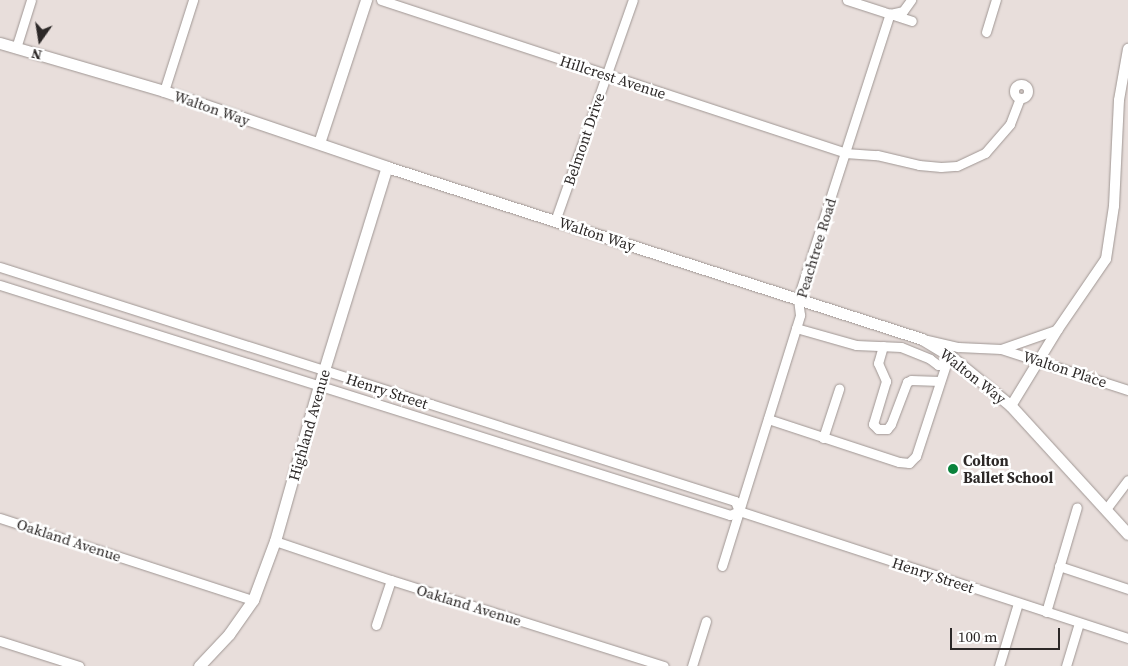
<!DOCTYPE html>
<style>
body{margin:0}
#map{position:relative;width:1128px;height:666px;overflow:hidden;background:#e8dedb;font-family:"Source Serif 4",serif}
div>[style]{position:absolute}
.roads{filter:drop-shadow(0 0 1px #9f9693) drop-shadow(0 0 1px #9f9693)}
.minor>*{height:9px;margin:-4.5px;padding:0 4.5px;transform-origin:4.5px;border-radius:4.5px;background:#fff}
.minor>.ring{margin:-4.5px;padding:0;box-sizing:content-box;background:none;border:9px solid #fff;border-radius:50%}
.tertiary>*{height:10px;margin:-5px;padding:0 5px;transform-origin:5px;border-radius:5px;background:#fff}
.secondary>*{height:11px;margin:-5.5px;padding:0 5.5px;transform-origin:5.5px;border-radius:5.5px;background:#fff}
.dots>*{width:14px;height:14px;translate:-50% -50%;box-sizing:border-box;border:2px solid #fff;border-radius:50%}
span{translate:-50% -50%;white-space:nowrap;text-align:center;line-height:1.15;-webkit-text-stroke:5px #fff;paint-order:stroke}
.street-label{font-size:15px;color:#2c2827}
.poi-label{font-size:15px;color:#2c2827;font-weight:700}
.left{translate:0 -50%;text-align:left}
.north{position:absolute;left:15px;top:15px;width:50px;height:50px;-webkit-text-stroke:4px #fff;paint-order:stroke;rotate:193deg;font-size:14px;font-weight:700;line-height:20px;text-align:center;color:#2c2827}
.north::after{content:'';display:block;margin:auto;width:18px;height:22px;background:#2c2827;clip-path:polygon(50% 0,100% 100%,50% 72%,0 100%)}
.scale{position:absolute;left:950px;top:628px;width:110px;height:22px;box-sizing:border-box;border:2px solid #2c2827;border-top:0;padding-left:6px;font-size:15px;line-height:18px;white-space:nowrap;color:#2c2827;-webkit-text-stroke:4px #fff;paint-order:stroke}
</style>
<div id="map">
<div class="roads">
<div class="minor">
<i style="left:381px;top:0;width:489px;rotate:18.2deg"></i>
<i style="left:845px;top:153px;width:32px;rotate:4deg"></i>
<i style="left:877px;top:155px;width:43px;rotate:13.4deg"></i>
<i style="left:919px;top:165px;width:22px;rotate:5deg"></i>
<i style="left:941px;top:167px;width:16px;rotate:-4deg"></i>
<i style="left:957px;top:166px;width:31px;rotate:-25deg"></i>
<i style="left:985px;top:153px;width:38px;rotate:-49deg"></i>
<i style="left:1010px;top:124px;width:28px;rotate:-69deg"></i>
<i style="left:847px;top:0;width:68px;rotate:17.9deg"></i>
<i style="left:986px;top:32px;width:34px;rotate:-73deg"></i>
<i style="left:16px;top:48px;width:50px;rotate:-72.6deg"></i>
<i class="ring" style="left:1014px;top:84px;width:5px;height:5px"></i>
<i style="left:164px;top:91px;width:96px;rotate:-72.3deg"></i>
<i style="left:555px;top:221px;width:234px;rotate:-70.6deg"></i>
<i style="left:0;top:267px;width:771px;rotate:17.66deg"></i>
<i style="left:735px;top:501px;width:11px;rotate:68deg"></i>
<i style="left:0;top:285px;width:765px;rotate:17.49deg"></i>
<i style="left:730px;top:515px;width:10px;rotate:-24deg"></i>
<i style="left:739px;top:511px;width:409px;rotate:18.1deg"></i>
<i style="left:796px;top:328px;width:62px;rotate:15.8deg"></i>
<i style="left:856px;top:345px;width:45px;rotate:2.5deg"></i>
<i style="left:901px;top:347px;width:31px;rotate:22deg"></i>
<i style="left:930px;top:359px;width:10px;rotate:37deg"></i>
<i style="left:938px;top:365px;width:9px;rotate:-21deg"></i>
<i style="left:927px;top:340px;width:32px;rotate:13deg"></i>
<i style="left:958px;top:347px;width:43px;rotate:2.7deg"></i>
<i style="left:1001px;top:349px;width:60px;rotate:-19.3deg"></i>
<i style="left:883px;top:346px;width:18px;rotate:106deg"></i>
<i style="left:878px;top:363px;width:20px;rotate:66deg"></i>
<i style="left:886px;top:381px;width:45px;rotate:106.8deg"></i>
<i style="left:873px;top:424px;width:7px;rotate:45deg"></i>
<i style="left:878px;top:429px;width:9px"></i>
<i style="left:887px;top:429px;width:6px;rotate:-51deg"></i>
<i style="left:891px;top:424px;width:45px;rotate:-69.1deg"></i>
<i style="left:907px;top:382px;width:4px;rotate:-27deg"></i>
<i style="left:911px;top:380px;width:29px;rotate:2deg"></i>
<i style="left:1001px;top:349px;width:133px;rotate:17.9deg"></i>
<i style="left:768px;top:419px;width:138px;rotate:18.2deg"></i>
<i style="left:899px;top:462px;width:10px;rotate:6deg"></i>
<i style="left:909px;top:463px;width:10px;rotate:-45deg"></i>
<i style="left:916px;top:456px;width:106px;rotate:-71.9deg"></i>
<i style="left:823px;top:438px;width:52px;rotate:-71.9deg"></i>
<i style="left:1106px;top:509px;width:36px;rotate:-53deg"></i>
<i style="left:0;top:518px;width:266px;rotate:18deg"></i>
<i style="left:275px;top:541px;width:122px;rotate:18.6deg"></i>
<i style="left:391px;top:580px;width:286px;rotate:17.5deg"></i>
<i style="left:722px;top:566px;width:263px;rotate:-72.7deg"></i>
<i style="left:800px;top:315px;width:17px;rotate:-97deg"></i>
<i style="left:798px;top:298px;width:299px;rotate:-72.1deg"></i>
<i style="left:890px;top:14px;width:13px;rotate:-13deg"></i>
<i style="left:903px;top:11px;width:14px;rotate:-54deg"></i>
<i style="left:1059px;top:566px;width:73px;rotate:18.4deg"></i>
<i style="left:1046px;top:612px;width:109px;rotate:-73.6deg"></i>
<i style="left:376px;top:625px;width:47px;rotate:-71.6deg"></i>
<i style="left:0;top:641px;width:83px;rotate:17.6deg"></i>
<i style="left:692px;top:666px;width:47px;rotate:-72.7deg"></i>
<i style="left:999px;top:666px;width:66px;rotate:-73.2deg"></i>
<i style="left:1066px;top:666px;width:45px;rotate:-73.2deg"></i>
</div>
<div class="tertiary">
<i style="left:1011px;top:406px;width:90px;rotate:-58.6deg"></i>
<i style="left:1058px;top:329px;width:85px;rotate:-55.6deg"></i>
<i style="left:1106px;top:259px;width:54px;rotate:-81.4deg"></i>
<i style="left:1114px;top:206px;width:106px;rotate:-87.3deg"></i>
<i style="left:1119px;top:100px;width:52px;rotate:-80deg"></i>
</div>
<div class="secondary">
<i style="left:0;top:43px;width:171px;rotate:16.3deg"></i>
<i style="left:164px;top:91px;width:236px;rotate:18.8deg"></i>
<i style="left:387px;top:167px;width:562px;rotate:17.82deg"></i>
<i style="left:922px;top:339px;width:31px;rotate:31deg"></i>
<i style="left:949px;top:355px;width:80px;rotate:39.4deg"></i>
<i style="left:1011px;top:406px;width:173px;rotate:47.6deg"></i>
<i style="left:319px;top:143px;width:151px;rotate:-71.8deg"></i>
<i style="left:199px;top:666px;width:44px;rotate:-46.8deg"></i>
<i style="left:229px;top:634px;width:42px;rotate:-54.8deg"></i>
<i style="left:253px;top:600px;width:63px;rotate:-69.6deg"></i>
<i style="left:275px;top:541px;width:161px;rotate:-74.2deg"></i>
<i style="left:319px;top:386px;width:229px;rotate:-72.8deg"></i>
</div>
</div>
<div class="dots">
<i style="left:953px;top:469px;background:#0a823b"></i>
</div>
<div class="street-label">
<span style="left:613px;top:77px;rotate:18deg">Hillcrest Avenue</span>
<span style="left:212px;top:108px;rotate:19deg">Walton Way</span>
<span style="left:584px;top:139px;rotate:-71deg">Belmont Drive</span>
<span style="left:597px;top:234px;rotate:18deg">Walton Way</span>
<span style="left:816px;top:248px;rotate:-73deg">Peachtree Road</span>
<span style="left:1065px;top:369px;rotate:18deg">Walton Place</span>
<span style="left:973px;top:376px;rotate:38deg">Walton Way</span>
<span style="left:387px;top:391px;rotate:18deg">Henry Street</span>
<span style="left:309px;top:425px;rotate:-74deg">Highland Avenue</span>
<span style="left:69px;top:540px;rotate:18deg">Oakland Avenue</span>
<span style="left:933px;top:575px;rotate:18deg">Henry Street</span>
<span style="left:469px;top:605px;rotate:17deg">Oakland Avenue</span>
</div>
<div class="poi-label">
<span class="left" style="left:963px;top:469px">Colton<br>Ballet School</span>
</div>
<div class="north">N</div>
<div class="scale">100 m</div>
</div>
